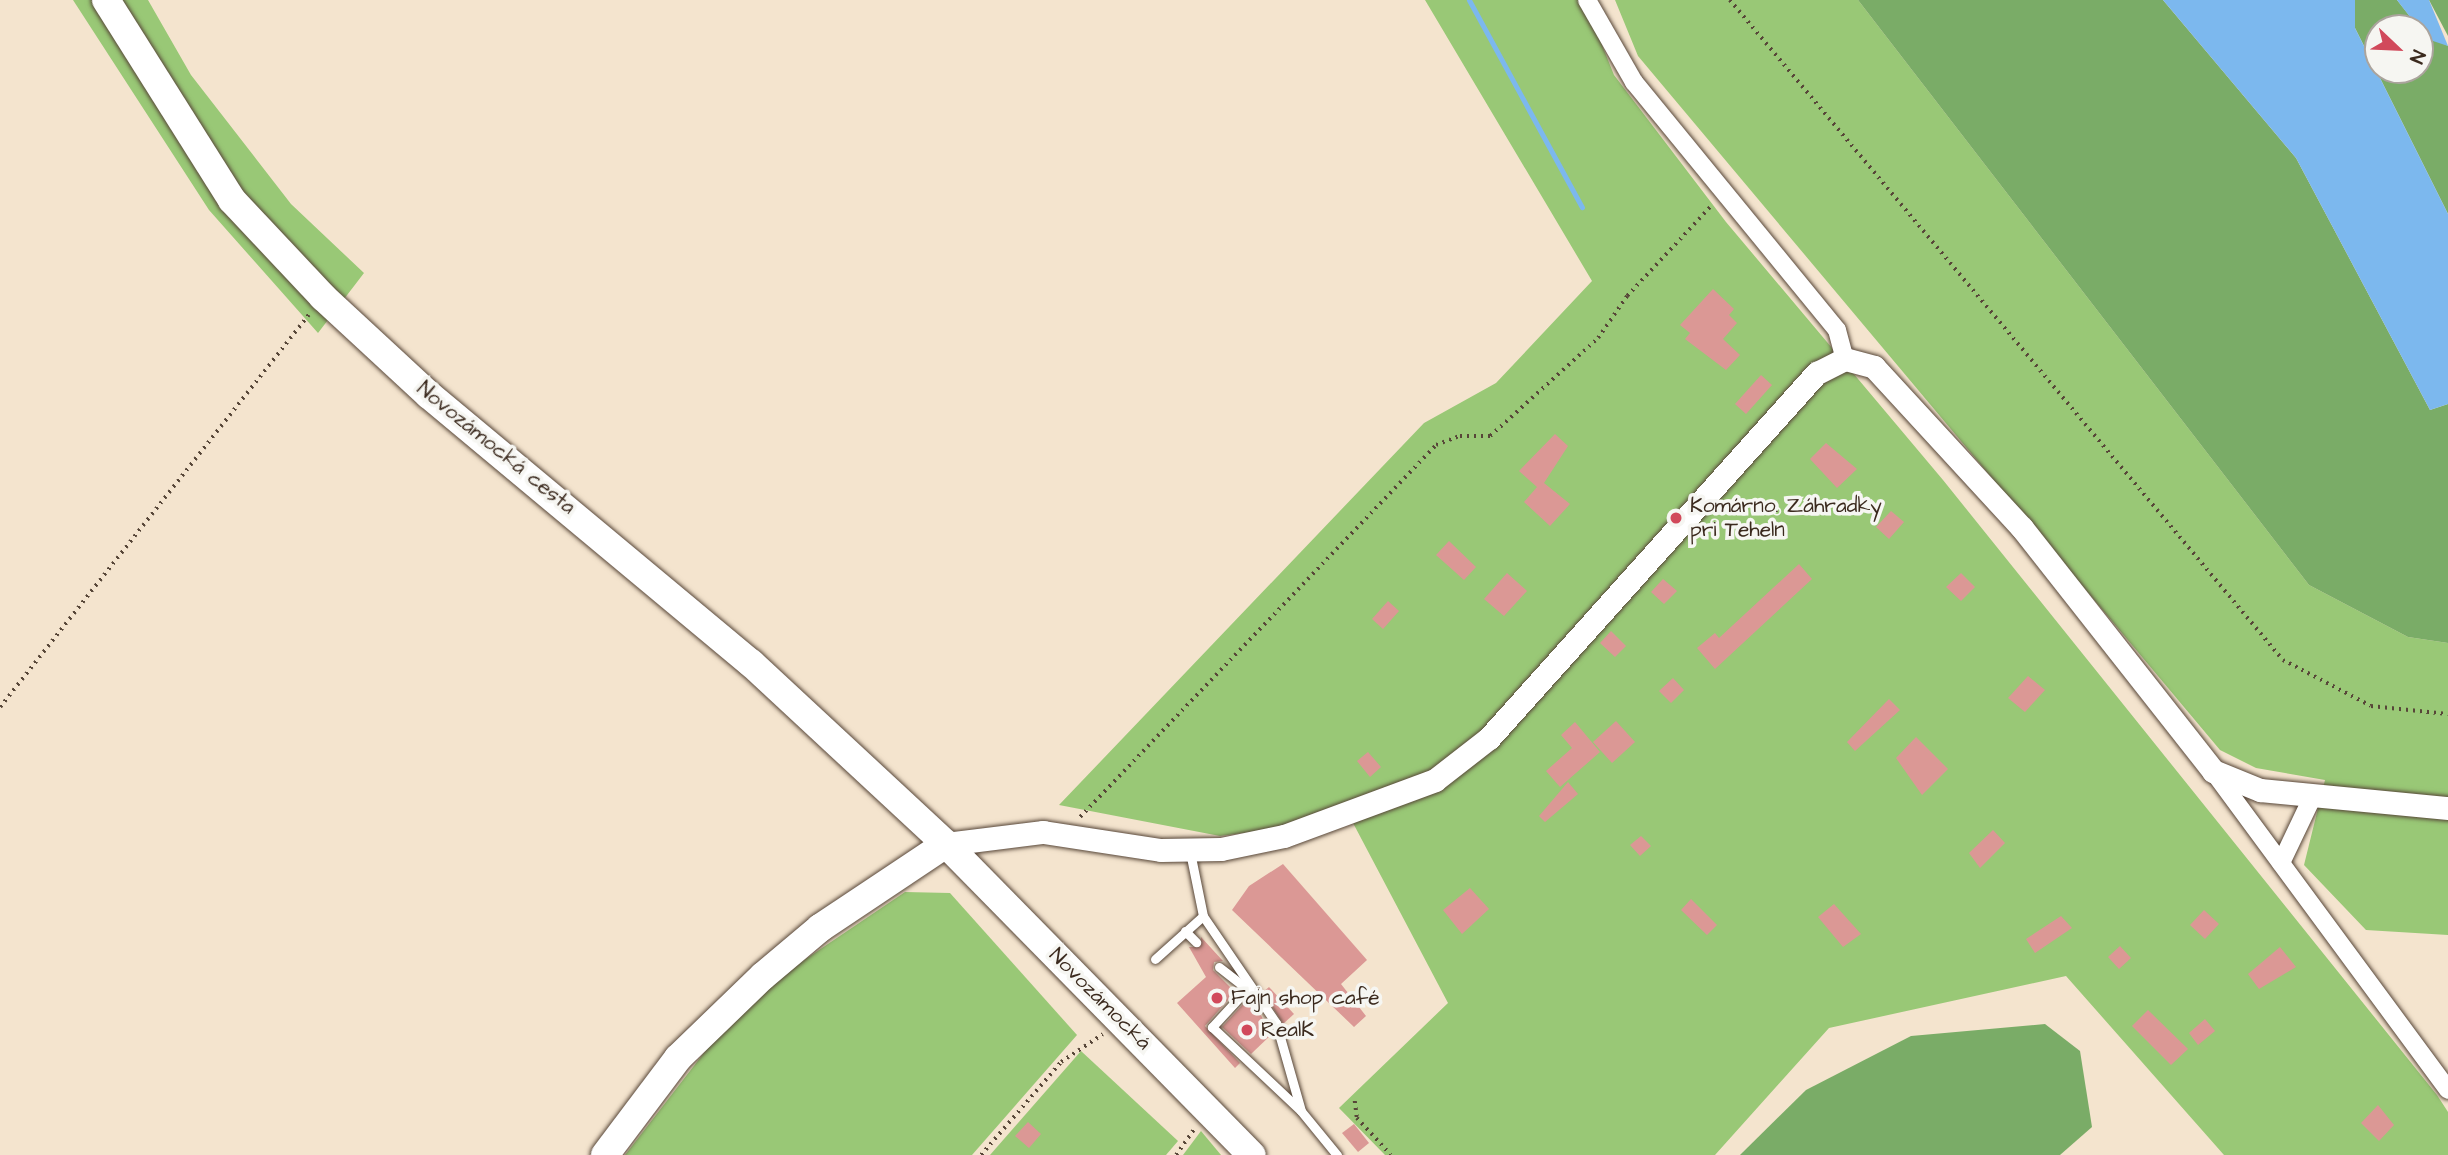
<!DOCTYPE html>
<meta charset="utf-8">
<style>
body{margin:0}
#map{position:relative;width:2448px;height:1155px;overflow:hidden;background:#f4e4ce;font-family:"Architects Daughter",sans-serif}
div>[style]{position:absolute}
.green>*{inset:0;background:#99c876}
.forest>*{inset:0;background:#7aac67}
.water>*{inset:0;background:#7cb8ee}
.stream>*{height:5px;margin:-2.5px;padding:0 2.5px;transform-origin:2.5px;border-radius:2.5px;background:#7cb8ee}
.building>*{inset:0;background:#db9895}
.path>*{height:3.5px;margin-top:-1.75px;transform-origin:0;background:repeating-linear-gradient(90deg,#574638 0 2px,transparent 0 7px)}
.roads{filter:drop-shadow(0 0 2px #574638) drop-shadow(0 0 2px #574638)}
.service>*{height:9px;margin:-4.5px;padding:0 4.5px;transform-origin:4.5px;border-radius:4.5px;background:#fff}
.minor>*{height:18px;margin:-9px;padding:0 9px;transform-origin:9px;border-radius:9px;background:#fff}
.tertiary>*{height:23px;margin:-11.5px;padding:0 11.5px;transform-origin:11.5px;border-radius:11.5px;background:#fff}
.primary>*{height:28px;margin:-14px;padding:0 14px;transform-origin:14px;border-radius:14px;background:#fff}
.dots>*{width:19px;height:19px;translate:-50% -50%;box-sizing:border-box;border:4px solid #f6f6f2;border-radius:50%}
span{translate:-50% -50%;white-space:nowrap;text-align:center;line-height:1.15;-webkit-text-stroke:7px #f6f6f2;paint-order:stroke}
.street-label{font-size:21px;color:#3b2a1e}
.poi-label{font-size:21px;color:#3b2a1e}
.left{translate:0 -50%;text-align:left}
.north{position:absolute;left:2364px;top:14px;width:70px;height:70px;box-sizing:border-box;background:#f6f6f2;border:2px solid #aba49d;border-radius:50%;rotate:113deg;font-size:19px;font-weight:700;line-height:28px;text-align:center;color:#3b2a1e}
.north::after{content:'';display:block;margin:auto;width:24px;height:32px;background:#d1495b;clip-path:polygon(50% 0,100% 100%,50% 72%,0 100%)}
</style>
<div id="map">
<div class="green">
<i style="clip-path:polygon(73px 0,148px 0,191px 75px,291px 204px,364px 273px,318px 333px,209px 210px)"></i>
<i style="clip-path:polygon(1425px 0,1584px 0,1614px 75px,1726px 222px,1943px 480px,2437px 1095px,2448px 1112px,2448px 1155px,2224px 1155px,2066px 976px,1829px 1028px,1715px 1155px,1385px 1155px,1339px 1108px,1448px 1003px,1343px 804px,1281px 828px,1220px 836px,1059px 805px,1424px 423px,1496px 383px,1592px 281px)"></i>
<i style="clip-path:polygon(1615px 0,1858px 0,2309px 585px,2408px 637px,2448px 643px,2448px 935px,2366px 930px,2304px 865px,2325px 780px,2256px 768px,2220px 750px,1638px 56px)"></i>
<i style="clip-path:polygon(905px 892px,950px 893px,1077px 1035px,972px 1155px,625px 1155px,710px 1045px,782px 975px)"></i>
<i style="clip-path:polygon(1081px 1051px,1178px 1141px,1166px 1155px,990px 1155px)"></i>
<i style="clip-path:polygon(1201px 1131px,1221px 1155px,1183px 1155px)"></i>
</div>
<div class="forest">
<i style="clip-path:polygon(1858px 0,2163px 0,2296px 158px,2430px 410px,2448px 404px,2448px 643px,2408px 637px,2309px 585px)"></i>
<i style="clip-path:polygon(2355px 0,2397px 0,2419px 28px,2378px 28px,2378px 70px,2420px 70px,2420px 30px,2448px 46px,2448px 214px,2355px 28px)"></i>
<i style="clip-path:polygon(2429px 0,2448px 0,2448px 36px)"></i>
<i style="clip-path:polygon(2045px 1024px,2080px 1051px,2092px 1127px,2060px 1155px,1740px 1155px,1806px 1090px,1911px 1036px)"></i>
</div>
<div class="water">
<i style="clip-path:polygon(2163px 0,2355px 0,2355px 28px,2448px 214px,2448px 404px,2430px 410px,2296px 158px)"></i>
<i style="clip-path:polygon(2397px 0,2429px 0,2448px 46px,2427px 39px)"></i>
</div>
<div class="stream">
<i style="left:1469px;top:0;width:236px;rotate:61.4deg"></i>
</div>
<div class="building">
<i style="clip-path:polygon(1713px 289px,1734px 309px,1729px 315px,1737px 323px,1723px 339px,1740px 355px,1726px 370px,1685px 339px,1690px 333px,1680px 325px)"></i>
<i style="clip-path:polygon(1761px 375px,1772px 385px,1746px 414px,1735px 404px)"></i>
<i style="clip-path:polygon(1555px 434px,1568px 446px,1544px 483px,1570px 504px,1550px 526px,1524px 502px,1537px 487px,1519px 471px)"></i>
<i style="clip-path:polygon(1826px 443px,1857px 469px,1837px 488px,1810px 459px)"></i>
<i style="clip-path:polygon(1891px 511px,1904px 522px,1889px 539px,1876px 527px)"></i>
<i style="clip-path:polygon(1449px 541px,1476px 567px,1464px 580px,1436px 555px)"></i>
<i style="clip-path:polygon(1799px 564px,1812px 579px,1715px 669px,1697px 648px,1715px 633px,1719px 638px)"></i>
<i style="clip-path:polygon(1507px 573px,1527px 591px,1504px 616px,1484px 599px)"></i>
<i style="clip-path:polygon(1961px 573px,1975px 587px,1961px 601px,1946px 587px)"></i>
<i style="clip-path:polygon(1663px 579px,1677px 591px,1664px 604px,1651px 592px)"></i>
<i style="clip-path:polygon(1388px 601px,1399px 611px,1383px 629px,1372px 619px)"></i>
<i style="clip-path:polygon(1611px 631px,1626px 646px,1615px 657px,1600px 643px)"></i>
<i style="clip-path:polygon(2028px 676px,2045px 690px,2025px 712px,2008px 698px)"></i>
<i style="clip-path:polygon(1673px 678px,1684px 690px,1671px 703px,1659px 691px)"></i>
<i style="clip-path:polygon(1889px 699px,1900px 710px,1855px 751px,1847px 742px)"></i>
<i style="clip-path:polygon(1616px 721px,1635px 742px,1612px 763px,1593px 742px)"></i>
<i style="clip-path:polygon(1575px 722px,1600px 752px,1560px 787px,1546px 771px,1572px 748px,1561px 735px)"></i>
<i style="clip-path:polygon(1916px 737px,1948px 769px,1922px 795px,1896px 758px)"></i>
<i style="clip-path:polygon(1368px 752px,1381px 767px,1370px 777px,1357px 761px)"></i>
<i style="clip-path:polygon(1568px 782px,1578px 794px,1545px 822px,1539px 816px)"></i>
<i style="clip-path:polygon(1993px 830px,2005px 843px,1980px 868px,1969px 853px)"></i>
<i style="clip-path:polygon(1641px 836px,1651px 846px,1640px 856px,1630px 845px)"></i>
<i style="clip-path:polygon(1283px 864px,1367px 960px,1341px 984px,1366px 1016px,1354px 1027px,1232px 910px,1249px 886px)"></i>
<i style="clip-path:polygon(1470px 888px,1489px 909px,1462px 934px,1443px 910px)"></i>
<i style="clip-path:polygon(1691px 899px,1717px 925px,1707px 935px,1681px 910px)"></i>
<i style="clip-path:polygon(1834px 904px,1861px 934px,1843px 947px,1818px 917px)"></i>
<i style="clip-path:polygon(2204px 910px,2219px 924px,2205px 939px,2190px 925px)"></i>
<i style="clip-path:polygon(2061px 916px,2072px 928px,2035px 953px,2026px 939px)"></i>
<i style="clip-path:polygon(1201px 937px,1223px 961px,1214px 962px,1213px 970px,1235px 992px,1205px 1026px,1240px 1063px,1235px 1068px,1177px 1003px,1206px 977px,1189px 947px,1200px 947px)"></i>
<i style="clip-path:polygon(2120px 946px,2131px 958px,2119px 969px,2108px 957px)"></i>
<i style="clip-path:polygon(2280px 947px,2296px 967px,2259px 989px,2248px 974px)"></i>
<i style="clip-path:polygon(1269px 987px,1294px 1014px,1283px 1024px,1263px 992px)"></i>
<i style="clip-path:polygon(1245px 1002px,1253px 1002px,1272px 1034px,1251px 1054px,1222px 1027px)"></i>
<i style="clip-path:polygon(2148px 1010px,2188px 1049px,2171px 1065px,2132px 1026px)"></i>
<i style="clip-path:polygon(2205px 1019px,2215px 1031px,2198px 1045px,2189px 1033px)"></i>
<i style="clip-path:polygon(2378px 1105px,2394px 1125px,2379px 1141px,2361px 1123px)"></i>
<i style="clip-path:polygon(1028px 1122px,1041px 1134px,1029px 1148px,1015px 1136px)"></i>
<i style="clip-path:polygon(1354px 1124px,1369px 1143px,1358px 1152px,1342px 1133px)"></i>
</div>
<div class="path">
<i style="left:1730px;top:0;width:861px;rotate:50.04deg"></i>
<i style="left:2283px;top:660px;width:99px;rotate:27.6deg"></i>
<i style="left:2371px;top:706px;width:77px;rotate:5.9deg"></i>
<i style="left:0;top:707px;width:499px;rotate:-51.8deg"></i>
<i style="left:1080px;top:817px;width:515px;rotate:-46.26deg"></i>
<i style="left:1436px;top:445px;width:26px;rotate:-21deg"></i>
<i style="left:1460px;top:436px;width:30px"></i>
<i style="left:1490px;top:436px;width:146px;rotate:-42.2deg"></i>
<i style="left:1598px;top:338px;width:51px;rotate:-55.4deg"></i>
<i style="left:1627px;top:296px;width:125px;rotate:-47deg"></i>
<i style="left:1355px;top:1101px;width:17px;rotate:83deg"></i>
<i style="left:1357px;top:1118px;width:50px;rotate:47.4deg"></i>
<i style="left:981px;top:1155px;width:123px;rotate:-49.3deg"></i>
<i style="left:1061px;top:1062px;width:50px;rotate:-33.7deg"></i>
<i style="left:1176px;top:1155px;width:33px;rotate:-55deg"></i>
</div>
<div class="roads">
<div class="service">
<i style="left:1190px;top:852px;width:65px;rotate:78.5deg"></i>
<i style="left:1203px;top:916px;width:130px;rotate:55.7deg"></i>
<i style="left:1276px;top:1023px;width:91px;rotate:74.1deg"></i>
<i style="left:1301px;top:1111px;width:57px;rotate:50.7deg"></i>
<i style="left:1185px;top:931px;width:16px;rotate:45deg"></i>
<i style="left:1155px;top:959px;width:64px;rotate:-41.9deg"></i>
<i style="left:1219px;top:967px;width:36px;rotate:38deg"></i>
<i style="left:1247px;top:989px;width:52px;rotate:132.6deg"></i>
<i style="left:1212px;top:1027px;width:121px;rotate:43.3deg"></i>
</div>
<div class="minor">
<i style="left:1587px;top:0;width:95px;rotate:60.2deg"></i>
<i style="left:1634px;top:82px;width:320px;rotate:50.7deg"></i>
<i style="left:1837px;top:330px;width:30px;rotate:75deg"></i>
<i style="left:2213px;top:771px;width:396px;rotate:53.6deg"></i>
<i style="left:2281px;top:863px;width:74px;rotate:-64.5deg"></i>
</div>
<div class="tertiary">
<i style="left:946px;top:844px;width:98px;rotate:-7.1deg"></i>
<i style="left:1043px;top:832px;width:119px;rotate:8.7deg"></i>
<i style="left:1161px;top:850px;width:60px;rotate:-1deg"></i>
<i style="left:1221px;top:849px;width:64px;rotate:-11.7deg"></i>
<i style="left:1284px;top:836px;width:161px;rotate:-20.3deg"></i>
<i style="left:1435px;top:780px;width:68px;rotate:-37.9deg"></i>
<i style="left:1489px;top:738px;width:491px;rotate:-48.1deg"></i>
<i style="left:1817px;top:373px;width:31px;rotate:-27deg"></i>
<i style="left:1845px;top:359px;width:30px;rotate:15deg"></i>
<i style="left:1874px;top:367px;width:219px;rotate:47.4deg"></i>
<i style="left:2022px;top:528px;width:309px;rotate:51.8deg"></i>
<i style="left:2213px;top:771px;width:51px;rotate:22deg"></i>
<i style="left:2260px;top:790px;width:189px;rotate:5.5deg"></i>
</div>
<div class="primary">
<i style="left:106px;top:0;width:236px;rotate:57.8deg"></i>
<i style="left:232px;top:200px;width:133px;rotate:46.8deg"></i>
<i style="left:323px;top:297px;width:144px;rotate:42.8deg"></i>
<i style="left:429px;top:395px;width:419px;rotate:39.8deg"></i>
<i style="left:751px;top:663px;width:266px;rotate:42.9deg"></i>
<i style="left:946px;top:844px;width:436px;rotate:45.5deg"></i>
<i style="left:605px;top:1155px;width:121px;rotate:-53deg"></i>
<i style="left:678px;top:1058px;width:118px;rotate:-44deg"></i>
<i style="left:763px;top:976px;width:75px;rotate:-40.1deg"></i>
<i style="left:820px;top:928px;width:151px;rotate:-33.7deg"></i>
</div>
</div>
<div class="dots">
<i style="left:1676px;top:518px;background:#d1495b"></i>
<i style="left:1217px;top:998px;background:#d1495b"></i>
<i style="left:1247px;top:1030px;background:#d1495b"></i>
</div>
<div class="street-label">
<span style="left:496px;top:448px;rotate:39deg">Novozámocká cesta</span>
<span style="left:1100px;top:999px;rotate:45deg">Novozámocká</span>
</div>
<div class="poi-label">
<span class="left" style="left:1690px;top:518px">Komárno. Záhradky<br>pri Teheln</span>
<span class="left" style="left:1231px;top:998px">Fajn shop café</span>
<span class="left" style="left:1261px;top:1030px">RealK</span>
</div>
<div class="north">N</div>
</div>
